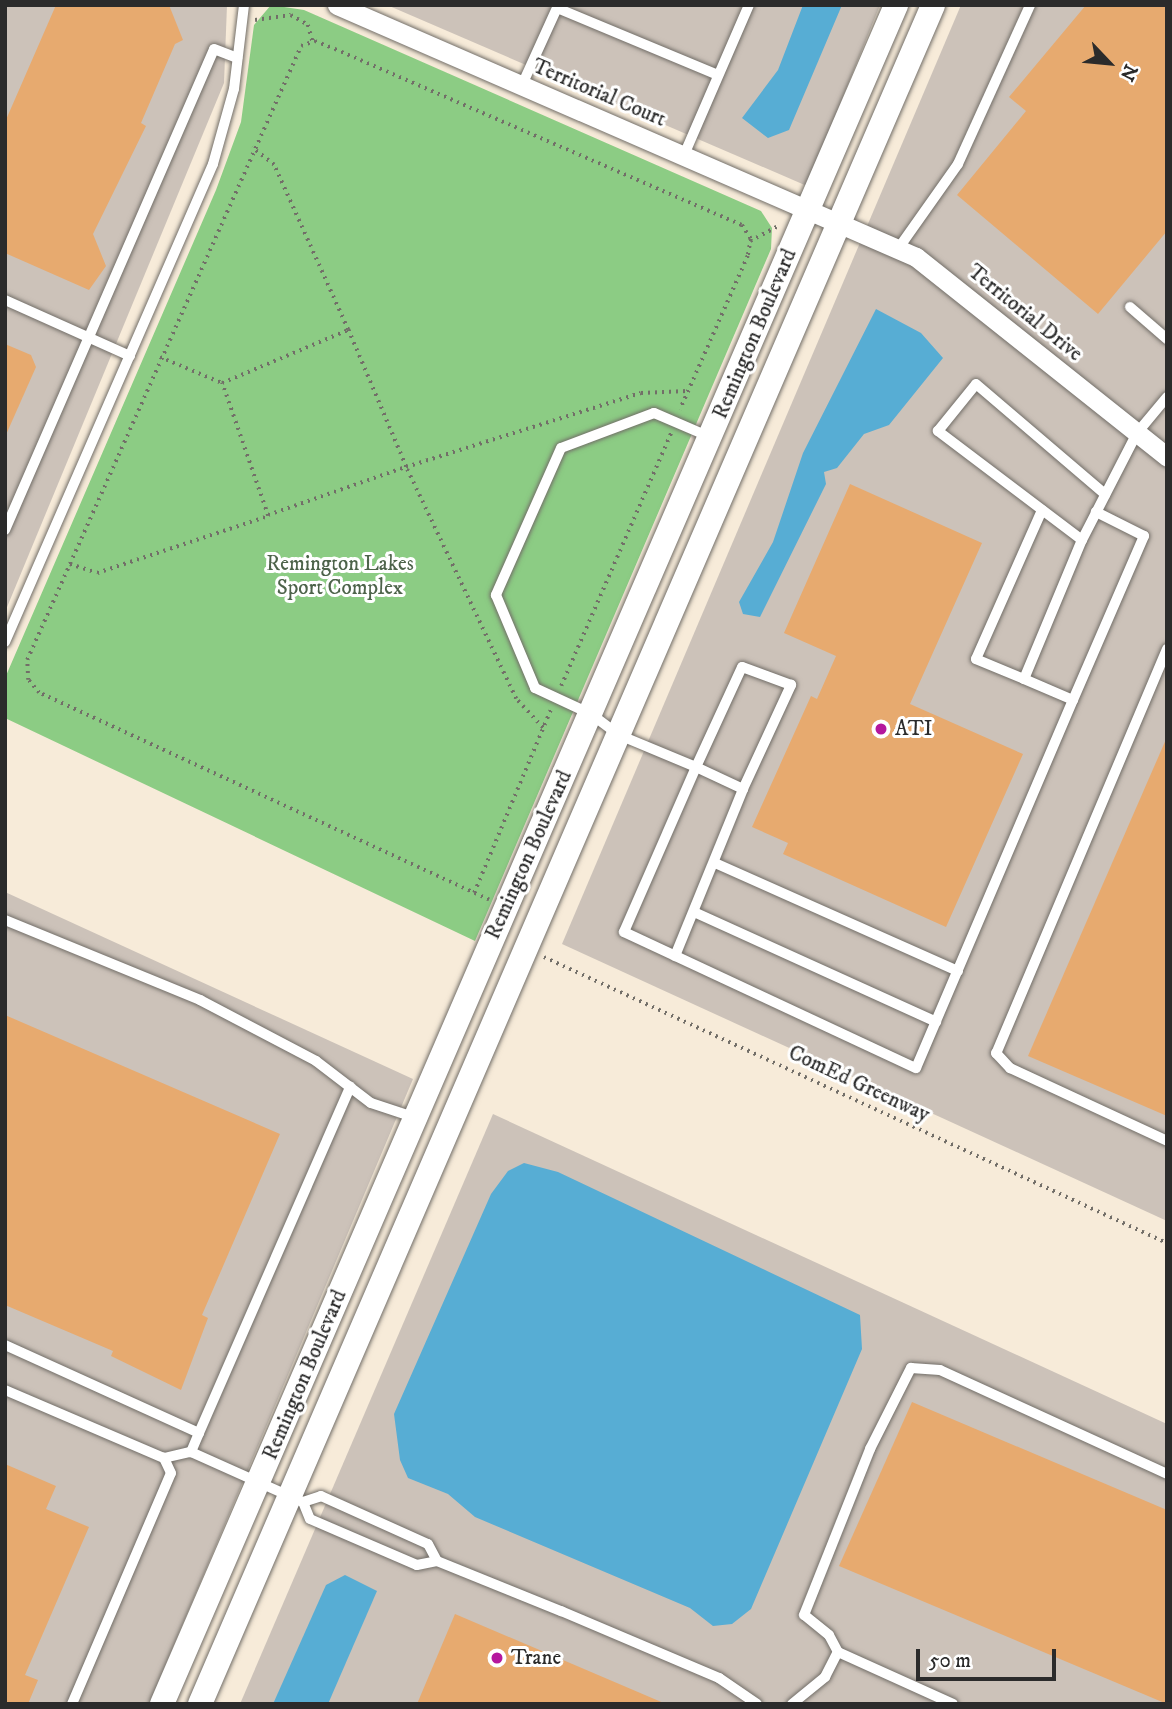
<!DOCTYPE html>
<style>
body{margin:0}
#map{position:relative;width:1172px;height:1709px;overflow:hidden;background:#f7ebd9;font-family:"IM FELL DW Pica",serif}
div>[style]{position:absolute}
.industrial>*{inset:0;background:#ccc2b9}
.green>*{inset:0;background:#8ccc84}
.water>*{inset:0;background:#57add4}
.building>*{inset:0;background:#e7aa6f}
.path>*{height:3.5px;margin-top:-1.75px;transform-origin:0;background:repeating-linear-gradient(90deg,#726e68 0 2px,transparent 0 7px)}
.roads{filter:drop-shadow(0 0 2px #726e68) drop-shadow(0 0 2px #726e68)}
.service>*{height:10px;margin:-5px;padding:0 5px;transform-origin:5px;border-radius:5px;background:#fff}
.minor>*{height:19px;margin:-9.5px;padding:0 9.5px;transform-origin:9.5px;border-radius:9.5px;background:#fff}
.tertiary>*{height:24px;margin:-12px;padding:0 12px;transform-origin:12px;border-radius:12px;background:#fff}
.dots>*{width:19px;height:19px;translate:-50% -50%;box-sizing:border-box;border:4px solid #fff;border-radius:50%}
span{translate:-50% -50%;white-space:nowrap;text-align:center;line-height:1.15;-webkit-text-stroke:6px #fff;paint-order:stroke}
.street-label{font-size:21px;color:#2b2b2b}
.park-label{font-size:21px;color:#4d634a}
.poi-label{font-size:21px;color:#2b2b2b}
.left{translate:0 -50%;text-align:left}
.frame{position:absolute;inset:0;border:7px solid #2b2b2b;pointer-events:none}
.north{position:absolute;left:1074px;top:28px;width:70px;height:70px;-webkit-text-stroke:5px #fff;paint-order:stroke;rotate:116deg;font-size:19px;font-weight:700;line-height:28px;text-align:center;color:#2b2b2b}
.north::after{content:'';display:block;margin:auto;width:24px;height:32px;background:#2b2b2b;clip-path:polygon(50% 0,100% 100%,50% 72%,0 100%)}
.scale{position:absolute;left:916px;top:1649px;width:140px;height:32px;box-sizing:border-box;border:4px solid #2b2b2b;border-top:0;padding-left:9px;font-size:21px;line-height:24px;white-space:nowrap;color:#2b2b2b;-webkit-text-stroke:5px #fff;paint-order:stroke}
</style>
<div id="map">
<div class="industrial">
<i style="clip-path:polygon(5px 5px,227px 5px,224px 83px,5px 612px)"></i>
<i style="clip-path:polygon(387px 5px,880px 5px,807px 186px)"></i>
<i style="clip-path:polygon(961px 5px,1167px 5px,1167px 1221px,562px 944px)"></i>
<i style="clip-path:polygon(5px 892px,413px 1079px,149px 1704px,5px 1704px)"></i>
<i style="clip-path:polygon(493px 1114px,1167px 1424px,1167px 1704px,240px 1704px)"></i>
</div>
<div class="green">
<i style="clip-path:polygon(271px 5px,304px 10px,761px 211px,772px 228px,771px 249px,475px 941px,5px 718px,5px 678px,216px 190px,241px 122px,254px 25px)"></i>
</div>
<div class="water">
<i style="clip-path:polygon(803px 5px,842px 5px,789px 130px,768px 138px,742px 118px,778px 70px)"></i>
<i style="clip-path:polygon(876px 309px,921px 333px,943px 358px,889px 425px,864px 434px,837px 468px,824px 472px,826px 484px,760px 617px,743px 614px,739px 602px,773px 542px,803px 453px)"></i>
<i style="clip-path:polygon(524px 1163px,558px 1172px,860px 1315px,862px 1349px,751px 1609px,732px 1624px,713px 1626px,690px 1608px,475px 1517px,448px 1494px,408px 1478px,400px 1460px,394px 1414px,491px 1194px,508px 1171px)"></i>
<i style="clip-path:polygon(345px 1575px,377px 1591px,328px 1704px,273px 1704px,326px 1585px)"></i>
</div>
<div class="building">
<i style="clip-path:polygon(56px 5px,169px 5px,183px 40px,175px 44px,141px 123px,146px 126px,93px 234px,106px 266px,89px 290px,5px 253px,5px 122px)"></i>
<i style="clip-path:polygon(1086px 5px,1167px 5px,1167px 231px,1098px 314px,957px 195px,1026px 111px,1009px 97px)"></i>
<i style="clip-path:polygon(5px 344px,31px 355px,36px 367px,5px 437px)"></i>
<i style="clip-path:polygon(850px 484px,982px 543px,910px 704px,1023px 754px,946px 927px,783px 854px,788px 843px,752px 827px,811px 696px,817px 699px,836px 656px,784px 633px)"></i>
<i style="clip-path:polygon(1167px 737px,1167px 1116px,1028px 1056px)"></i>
<i style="clip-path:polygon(5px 1015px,280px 1134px,202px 1315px,208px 1318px,181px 1390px,111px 1356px,113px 1351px,5px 1305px)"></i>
<i style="clip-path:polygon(912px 1402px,1167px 1510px,1167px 1704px,839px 1566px)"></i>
<i style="clip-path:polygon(5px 1464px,56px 1486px,46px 1509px,89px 1527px,25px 1675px,38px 1680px,28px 1704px,5px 1704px)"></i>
<i style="clip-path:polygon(455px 1614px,666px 1704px,417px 1704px)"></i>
</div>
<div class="path">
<i style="left:255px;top:20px;width:36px;rotate:-8deg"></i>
<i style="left:291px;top:15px;width:20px;rotate:30deg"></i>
<i style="left:308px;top:25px;width:18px;rotate:74deg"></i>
<i style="left:750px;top:241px;width:30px;rotate:-28deg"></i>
<i style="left:160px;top:357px;width:67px;rotate:22.8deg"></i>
<i style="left:222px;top:383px;width:137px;rotate:-22.8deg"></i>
<i style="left:348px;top:330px;width:181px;rotate:-114.2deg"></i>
<i style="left:274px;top:165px;width:28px;rotate:-142deg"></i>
<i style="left:268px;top:515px;width:146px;rotate:-19.2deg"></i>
<i style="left:406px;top:467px;width:149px;rotate:-112.9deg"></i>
<i style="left:70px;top:564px;width:28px;rotate:18deg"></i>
<i style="left:97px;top:573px;width:180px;rotate:-18.4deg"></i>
<i style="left:268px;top:516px;width:141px;rotate:-109.1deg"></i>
<i style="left:561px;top:686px;width:276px;rotate:-66.5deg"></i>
<i style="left:543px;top:728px;width:40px;rotate:-133deg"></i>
<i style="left:516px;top:699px;width:257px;rotate:-115.4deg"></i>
<i style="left:406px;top:467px;width:246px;rotate:-17.5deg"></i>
<i style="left:641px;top:393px;width:46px;rotate:-2.5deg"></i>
<i style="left:474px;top:893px;width:199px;rotate:-67.3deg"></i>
<i style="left:489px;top:900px;width:495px;rotate:-155.3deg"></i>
<i style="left:39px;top:693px;width:17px;rotate:-130deg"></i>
<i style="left:28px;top:680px;width:20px;rotate:-93deg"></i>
<i style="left:27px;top:660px;width:672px;rotate:-65.95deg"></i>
<i style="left:301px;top:46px;width:15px;rotate:-20deg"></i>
<i style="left:315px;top:41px;width:22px;rotate:22deg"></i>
<i style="left:335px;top:49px;width:443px;rotate:23.4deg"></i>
<i style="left:742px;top:225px;width:17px;rotate:57deg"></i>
<i style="left:751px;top:239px;width:17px;rotate:100deg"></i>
<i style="left:748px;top:256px;width:168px;rotate:113.8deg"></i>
<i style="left:544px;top:957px;width:686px;rotate:24.66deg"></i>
</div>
<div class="roads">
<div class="service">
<i style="left:522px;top:85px;width:85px;rotate:-65.6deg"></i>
<i style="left:557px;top:8px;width:174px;rotate:22.6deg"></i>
<i style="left:684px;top:155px;width:163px;rotate:-66.6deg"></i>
<i style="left:898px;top:249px;width:104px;rotate:-54.8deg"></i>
<i style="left:958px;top:164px;width:175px;rotate:-65.6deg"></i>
<i style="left:5px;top:300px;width:137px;rotate:24.1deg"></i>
<i style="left:1130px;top:307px;width:49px;rotate:40.9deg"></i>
<i style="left:710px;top:437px;width:61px;rotate:-156.8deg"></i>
<i style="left:654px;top:413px;width:99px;rotate:159.4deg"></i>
<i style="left:561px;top:448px;width:161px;rotate:113.9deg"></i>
<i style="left:496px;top:595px;width:101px;rotate:67.2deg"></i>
<i style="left:535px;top:688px;width:62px;rotate:24.9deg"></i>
<i style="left:591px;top:714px;width:35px;rotate:37deg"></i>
<i style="left:619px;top:735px;width:83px;rotate:22.6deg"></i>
<i style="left:696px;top:767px;width:52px;rotate:25.1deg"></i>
<i style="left:743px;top:789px;width:115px;rotate:-65.2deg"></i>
<i style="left:791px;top:685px;width:52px;rotate:-159.8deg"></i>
<i style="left:742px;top:667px;width:110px;rotate:114.7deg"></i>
<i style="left:696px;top:767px;width:180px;rotate:113.6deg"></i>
<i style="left:624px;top:932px;width:322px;rotate:25deg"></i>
<i style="left:916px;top:1068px;width:400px;rotate:-66.9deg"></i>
<i style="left:1073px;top:700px;width:53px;rotate:-156.8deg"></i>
<i style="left:1024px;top:679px;width:151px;rotate:-67.4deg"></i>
<i style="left:1082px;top:540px;width:120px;rotate:-62.8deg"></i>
<i style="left:1137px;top:433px;width:47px;rotate:-50.2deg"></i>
<i style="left:5px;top:530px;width:524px;rotate:-66.51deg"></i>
<i style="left:214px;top:49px;width:25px;rotate:21deg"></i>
<i style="left:1082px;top:540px;width:181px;rotate:-142.9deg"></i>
<i style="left:938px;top:431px;width:60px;rotate:-51deg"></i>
<i style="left:976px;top:384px;width:170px;rotate:40.5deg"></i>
<i style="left:5px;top:642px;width:521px;rotate:-66.48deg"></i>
<i style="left:213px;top:164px;width:78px;rotate:-74.4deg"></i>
<i style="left:234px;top:89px;width:85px;rotate:-83.2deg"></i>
<i style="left:1167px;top:649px;width:439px;rotate:112.9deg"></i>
<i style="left:996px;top:1053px;width:21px;rotate:47deg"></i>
<i style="left:1010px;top:1068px;width:173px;rotate:24.9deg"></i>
<i style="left:1024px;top:679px;width:52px;rotate:-157.4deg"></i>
<i style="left:976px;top:659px;width:163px;rotate:-66.1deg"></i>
<i style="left:1073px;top:700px;width:179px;rotate:-66.6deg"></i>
<i style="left:1144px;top:536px;width:54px;rotate:-153.4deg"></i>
<i style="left:715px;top:863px;width:266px;rotate:24deg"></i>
<i style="left:694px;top:912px;width:266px;rotate:24.4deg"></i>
<i style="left:5px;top:920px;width:211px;rotate:22.3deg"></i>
<i style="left:200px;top:1000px;width:131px;rotate:27.7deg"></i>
<i style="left:316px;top:1061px;width:69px;rotate:37.4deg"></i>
<i style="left:371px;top:1103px;width:47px;rotate:18.4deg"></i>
<i style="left:675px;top:956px;width:180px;rotate:-67.8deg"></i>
<i style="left:5px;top:1345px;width:213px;rotate:24.4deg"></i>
<i style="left:199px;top:1433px;width:21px;rotate:113deg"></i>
<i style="left:5px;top:1390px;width:173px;rotate:23.2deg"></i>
<i style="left:164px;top:1458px;width:28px;rotate:-13deg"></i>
<i style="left:191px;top:1452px;width:123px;rotate:24.1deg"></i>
<i style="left:303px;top:1502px;width:19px;rotate:-18deg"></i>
<i style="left:321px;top:1496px;width:117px;rotate:24.2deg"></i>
<i style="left:428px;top:1544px;width:19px;rotate:62deg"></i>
<i style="left:199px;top:1433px;width:378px;rotate:-66.4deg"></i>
<i style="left:303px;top:1502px;width:18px;rotate:68deg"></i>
<i style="left:310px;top:1519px;width:116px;rotate:23.3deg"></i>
<i style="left:417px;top:1565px;width:20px;rotate:-11deg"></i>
<i style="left:437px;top:1561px;width:134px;rotate:22deg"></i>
<i style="left:561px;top:1611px;width:172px;rotate:23deg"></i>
<i style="left:719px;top:1678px;width:46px;rotate:34.4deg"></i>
<i style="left:838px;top:1652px;width:126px;rotate:24.3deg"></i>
<i style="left:72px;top:1704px;width:251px;rotate:-66.8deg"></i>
<i style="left:171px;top:1473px;width:17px;rotate:-115deg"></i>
<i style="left:792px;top:1704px;width:43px;rotate:-39.3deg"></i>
<i style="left:825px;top:1677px;width:28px;rotate:-63deg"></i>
<i style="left:838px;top:1652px;width:19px;rotate:-118deg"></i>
<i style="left:829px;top:1635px;width:32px;rotate:-141deg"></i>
<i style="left:804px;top:1615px;width:179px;rotate:-68.3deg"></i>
<i style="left:870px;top:1449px;width:91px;rotate:-63.2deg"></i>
<i style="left:911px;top:1368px;width:29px;rotate:4deg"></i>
<i style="left:940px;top:1370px;width:250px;rotate:24.6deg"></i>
</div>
<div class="minor">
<i style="left:337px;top:5px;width:631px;rotate:23.52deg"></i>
<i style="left:916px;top:257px;width:321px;rotate:38.5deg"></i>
</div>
<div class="tertiary">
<i style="left:162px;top:1704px;width:1851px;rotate:-66.63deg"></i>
<i style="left:200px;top:1704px;width:1850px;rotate:-66.66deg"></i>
</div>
</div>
<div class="dots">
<i style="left:881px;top:729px;background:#b5179e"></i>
<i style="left:497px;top:1658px;background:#b5179e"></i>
</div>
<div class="street-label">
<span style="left:599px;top:93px;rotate:23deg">Territorial Court</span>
<span style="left:1025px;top:313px;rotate:39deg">Territorial Drive</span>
<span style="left:755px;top:334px;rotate:-67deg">Remington Boulevard</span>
<span style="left:529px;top:855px;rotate:-66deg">Remington Boulevard</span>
<span style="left:859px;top:1084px;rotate:25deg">ComEd Greenway</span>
<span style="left:305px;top:1375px;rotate:-67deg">Remington Boulevard</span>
</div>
<div class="park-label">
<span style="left:340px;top:576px">Remington Lakes<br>Sport Complex</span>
</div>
<div class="poi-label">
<span class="left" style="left:895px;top:729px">ATI</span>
<span class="left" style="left:511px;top:1658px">Trane</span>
</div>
<div class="frame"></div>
<div class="north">N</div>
<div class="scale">50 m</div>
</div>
